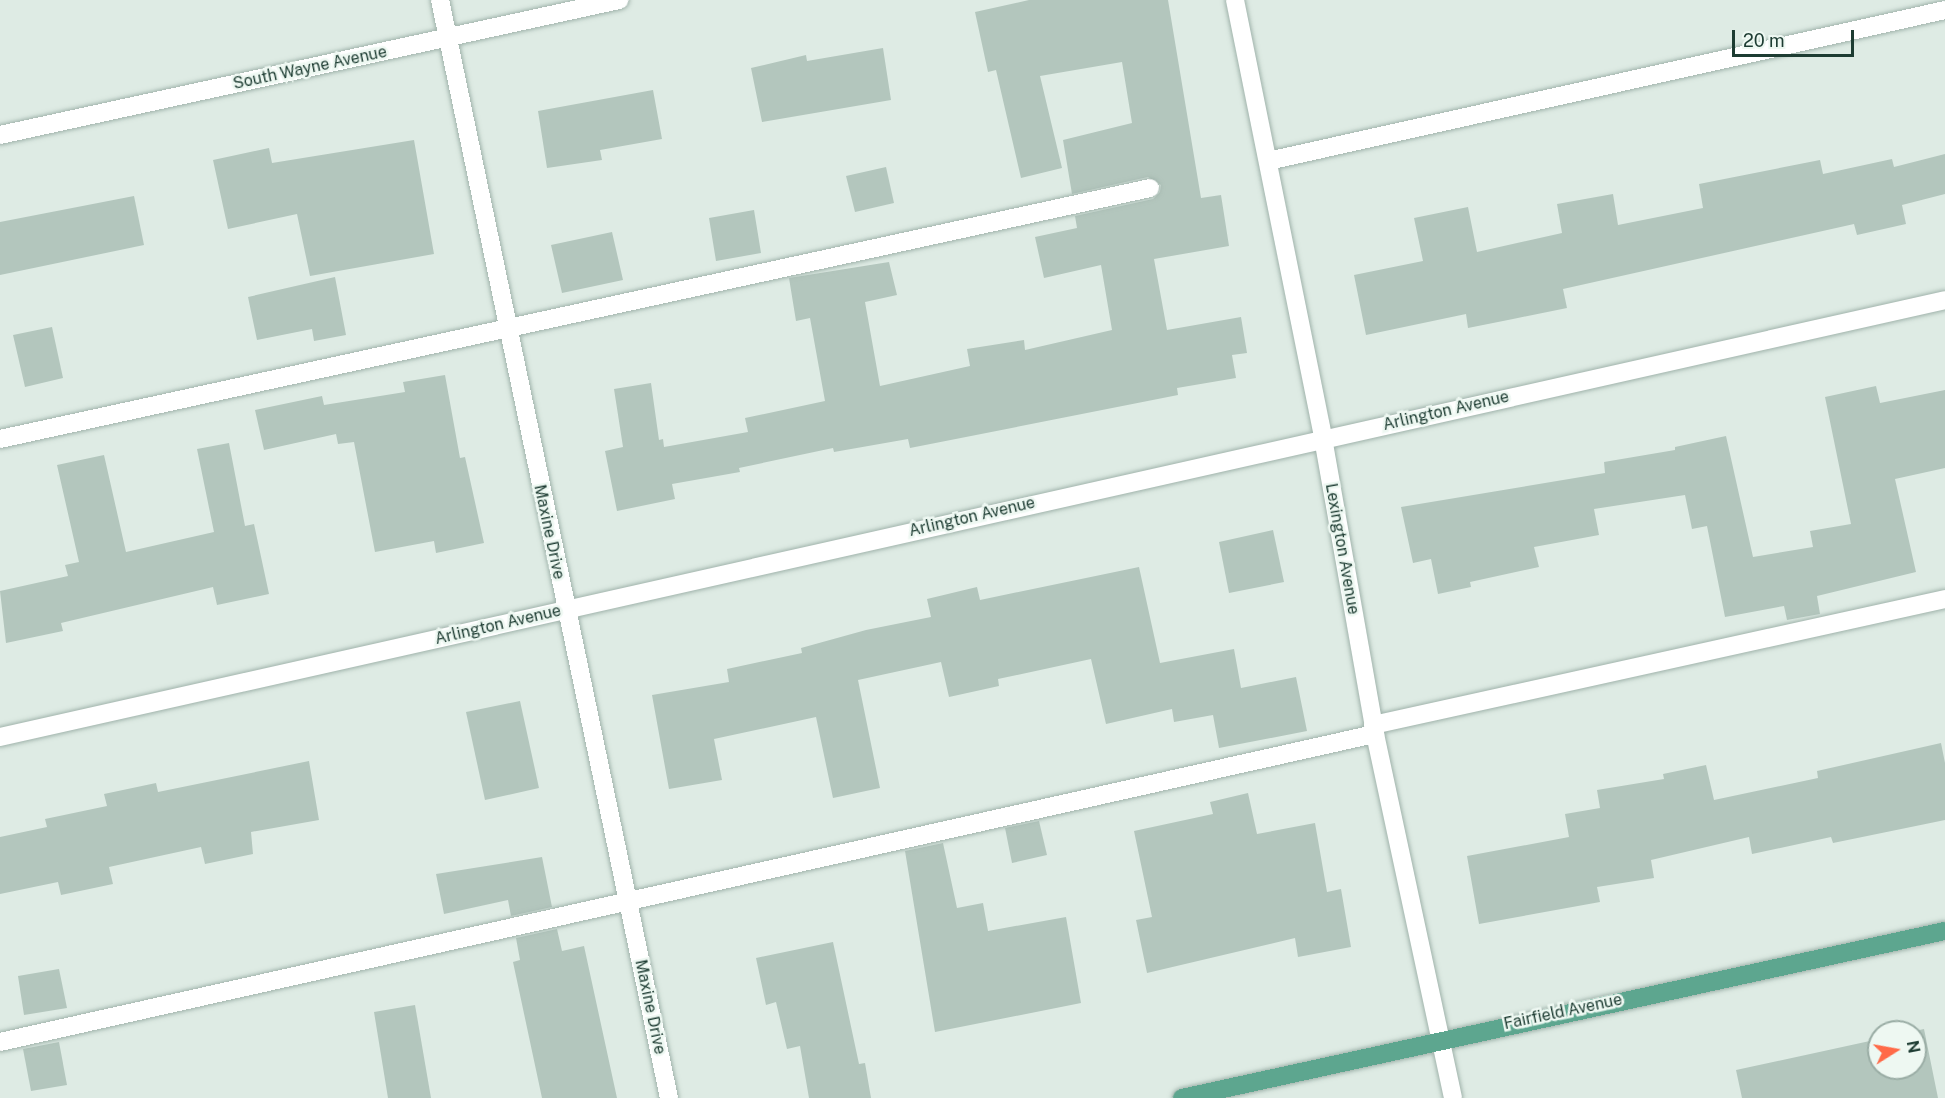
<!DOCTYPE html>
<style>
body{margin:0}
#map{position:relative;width:1945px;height:1098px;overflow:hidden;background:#deebe4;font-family:"Public Sans",sans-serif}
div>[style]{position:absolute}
.building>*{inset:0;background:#b3c6bd}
.roads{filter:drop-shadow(0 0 2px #a0b3ab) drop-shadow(0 0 2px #a0b3ab)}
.minor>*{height:18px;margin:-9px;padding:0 9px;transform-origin:9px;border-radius:9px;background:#fff}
.major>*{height:18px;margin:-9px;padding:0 9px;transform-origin:9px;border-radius:9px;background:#5da68f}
span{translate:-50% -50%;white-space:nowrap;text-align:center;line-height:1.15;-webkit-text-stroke:5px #eef8f2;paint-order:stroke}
.street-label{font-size:16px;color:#1d3c32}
.north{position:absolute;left:1867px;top:1020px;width:60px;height:60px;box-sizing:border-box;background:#eef8f2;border:2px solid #9aada5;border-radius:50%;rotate:79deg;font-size:16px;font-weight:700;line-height:24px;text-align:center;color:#1d3c32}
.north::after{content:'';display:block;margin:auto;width:21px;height:27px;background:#ff6a48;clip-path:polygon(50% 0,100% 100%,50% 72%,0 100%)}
.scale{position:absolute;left:1732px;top:30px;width:122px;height:27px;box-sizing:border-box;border:3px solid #1d3c32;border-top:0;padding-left:8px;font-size:18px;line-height:21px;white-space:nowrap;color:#1d3c32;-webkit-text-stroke:4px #eef8f2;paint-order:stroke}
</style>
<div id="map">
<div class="building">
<i style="clip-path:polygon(1029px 0,1168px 0,1201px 198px,1221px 195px,1229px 246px,1154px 259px,1167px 330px,1241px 317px,1247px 353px,1232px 355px,1236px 378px,1177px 388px,1178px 395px,910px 448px,908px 439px,834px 452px,833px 448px,739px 468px,740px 472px,672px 484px,675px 499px,617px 511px,605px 451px,623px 447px,614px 389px,651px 383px,659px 440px,663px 439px,664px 447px,748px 432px,745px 418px,825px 401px,810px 318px,796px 321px,789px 278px,889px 262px,897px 295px,865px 302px,880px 386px,970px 366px,967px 349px,1024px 340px,1025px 350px,1112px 330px,1101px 265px,1044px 278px,1035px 237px,1077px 228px,1075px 216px,1153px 199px,1160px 192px,1161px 185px,1148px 177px,1072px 194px,1063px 140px,1132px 123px,1122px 62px,1040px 76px,1062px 168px,1021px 178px,996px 70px,988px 72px,975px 12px)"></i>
<i style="clip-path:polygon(883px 48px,891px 100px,762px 122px,751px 68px,806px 55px,807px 61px)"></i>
<i style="clip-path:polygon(653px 90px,662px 139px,600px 150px,602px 160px,547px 168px,538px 111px)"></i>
<i style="clip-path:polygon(414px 140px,434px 254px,310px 276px,297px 214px,228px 229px,213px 160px,269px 148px,272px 163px)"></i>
<i style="clip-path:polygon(1945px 154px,1945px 194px,1902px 205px,1906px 224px,1857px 235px,1854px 224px,1563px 289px,1567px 308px,1513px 319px,1468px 328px,1466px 314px,1366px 335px,1354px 275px,1423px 261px,1414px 218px,1468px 207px,1477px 252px,1562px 233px,1557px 204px,1613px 194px,1618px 225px,1703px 208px,1699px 184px,1820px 160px,1823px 174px,1892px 159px,1894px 167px)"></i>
<i style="clip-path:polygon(886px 167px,894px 203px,855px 212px,846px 176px)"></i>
<i style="clip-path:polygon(134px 196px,144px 245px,0 275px,0 222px)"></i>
<i style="clip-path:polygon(754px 210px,761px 253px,716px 261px,709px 218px)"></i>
<i style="clip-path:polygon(612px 232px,623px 280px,562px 293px,551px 245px)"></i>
<i style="clip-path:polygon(335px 277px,346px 335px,314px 341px,312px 329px,257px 340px,248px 297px)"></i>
<i style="clip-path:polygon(52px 327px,63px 378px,25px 387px,13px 335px)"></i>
<i style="clip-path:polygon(445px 375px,460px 458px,465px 457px,484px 543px,436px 553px,434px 541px,375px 552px,354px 442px,338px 444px,336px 434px,264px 450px,255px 410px,322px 396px,324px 405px,405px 392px,403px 382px)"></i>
<i style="clip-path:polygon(1876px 386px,1880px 403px,1945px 390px,1945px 468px,1895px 479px,1916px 572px,1817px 596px,1820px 614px,1787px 620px,1784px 606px,1725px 617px,1707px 526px,1692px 529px,1685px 495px,1594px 509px,1599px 535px,1534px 547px,1539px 567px,1470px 582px,1471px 587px,1438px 594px,1431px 559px,1413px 563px,1401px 507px,1605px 473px,1604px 462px,1675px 450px,1675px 447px,1726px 436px,1753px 557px,1813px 547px,1810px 531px,1851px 524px,1825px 397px)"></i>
<i style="clip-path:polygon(229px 443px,245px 526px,254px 524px,269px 594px,217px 605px,213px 587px,61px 623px,63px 631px,6px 643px,0 591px,68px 576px,65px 565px,79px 562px,57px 465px,104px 455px,126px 552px,214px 532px,197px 449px)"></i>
<i style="clip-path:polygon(1273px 530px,1284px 582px,1229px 593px,1219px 542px)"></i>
<i style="clip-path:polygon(1139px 567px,1160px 663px,1234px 649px,1241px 688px,1296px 677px,1307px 731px,1219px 748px,1213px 715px,1174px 722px,1172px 709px,1106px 724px,1091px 659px,998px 679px,999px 686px,949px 697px,941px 662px,858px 680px,880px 788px,833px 798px,816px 717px,714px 739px,722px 780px,669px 789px,652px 695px,729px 682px,727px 669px,802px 653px,801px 648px,866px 630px,931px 617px,927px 599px,977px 587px,980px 600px)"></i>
<i style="clip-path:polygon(520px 701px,539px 788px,485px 800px,466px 712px)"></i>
<i style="clip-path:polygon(1941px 743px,1945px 763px,1945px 820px,1833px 843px,1831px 837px,1752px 854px,1749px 837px,1651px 860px,1654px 878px,1597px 887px,1600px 902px,1479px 924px,1467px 856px,1569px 837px,1565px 814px,1600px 808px,1597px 790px,1664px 779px,1663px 774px,1706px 765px,1714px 800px,1818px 778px,1817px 771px)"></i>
<i style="clip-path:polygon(309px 761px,319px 820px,251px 832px,253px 854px,205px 864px,201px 847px,109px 867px,113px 884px,61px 895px,58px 882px,0 894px,0 837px,47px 827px,45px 819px,107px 806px,104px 794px,156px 783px,158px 792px)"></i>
<i style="clip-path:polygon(1248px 793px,1257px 834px,1315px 823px,1327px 892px,1341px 889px,1351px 947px,1298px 957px,1295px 938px,1147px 973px,1136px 920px,1152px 917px,1134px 831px,1213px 814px,1210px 802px)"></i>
<i style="clip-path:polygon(1039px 821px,1047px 855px,1012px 863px,1005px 828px)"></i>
<i style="clip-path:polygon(943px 843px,957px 908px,983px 903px,988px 931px,1066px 917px,1081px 1003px,935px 1032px,905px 851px)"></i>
<i style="clip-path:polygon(542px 857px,552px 907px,511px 916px,508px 900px,444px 914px,436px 874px)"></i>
<i style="clip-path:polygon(557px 929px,562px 951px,584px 946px,617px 1098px,542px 1098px,513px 962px,520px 960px,516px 938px)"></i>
<i style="clip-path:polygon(833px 942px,859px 1064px,865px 1063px,871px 1098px,809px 1098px,800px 1046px,787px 1049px,776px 1002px,766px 1005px,756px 958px)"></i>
<i style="clip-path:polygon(59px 969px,67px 1008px,24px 1015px,18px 976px)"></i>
<i style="clip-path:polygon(415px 1005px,431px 1098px,388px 1098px,374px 1012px)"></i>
<i style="clip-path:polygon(1924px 1029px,1938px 1098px,1742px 1098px,1736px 1070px,1879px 1039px,1879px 1068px,1915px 1068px,1915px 1032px,1910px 1032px)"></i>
<i style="clip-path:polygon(59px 1042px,67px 1085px,31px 1091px,23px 1049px)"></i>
</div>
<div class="roads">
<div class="minor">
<i style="left:440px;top:0;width:1122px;rotate:78.22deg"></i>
<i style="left:1235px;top:0;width:447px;rotate:78.6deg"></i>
<i style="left:1323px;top:438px;width:301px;rotate:80deg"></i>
<i style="left:1375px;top:734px;width:372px;rotate:77.9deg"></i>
<i style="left:0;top:135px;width:634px;rotate:-12.3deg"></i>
<i style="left:1268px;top:161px;width:694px;rotate:-12.57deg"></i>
<i style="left:0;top:439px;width:1177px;rotate:-12.31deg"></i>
<i style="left:1373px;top:725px;width:586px;rotate:-12.42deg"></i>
<i style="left:0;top:737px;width:1993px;rotate:-12.66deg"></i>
<i style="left:0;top:1042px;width:1409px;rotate:-12.63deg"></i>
</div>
<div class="major">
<i style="left:1182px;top:1098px;width:781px;rotate:-12.35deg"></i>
</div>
</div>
<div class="street-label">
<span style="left:310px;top:68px;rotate:-12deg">South Wayne Avenue</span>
<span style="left:1446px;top:411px;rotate:-13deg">Arlington Avenue</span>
<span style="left:972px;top:517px;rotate:-13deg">Arlington Avenue</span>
<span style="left:549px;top:532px;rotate:78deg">Maxine Drive</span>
<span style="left:1342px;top:549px;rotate:80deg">Lexington Avenue</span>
<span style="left:498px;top:625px;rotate:-13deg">Arlington Avenue</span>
<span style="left:650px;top:1007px;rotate:78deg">Maxine Drive</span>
<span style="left:1563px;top:1012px;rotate:-12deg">Fairfield Avenue</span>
</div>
<div class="north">N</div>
<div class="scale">20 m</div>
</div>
